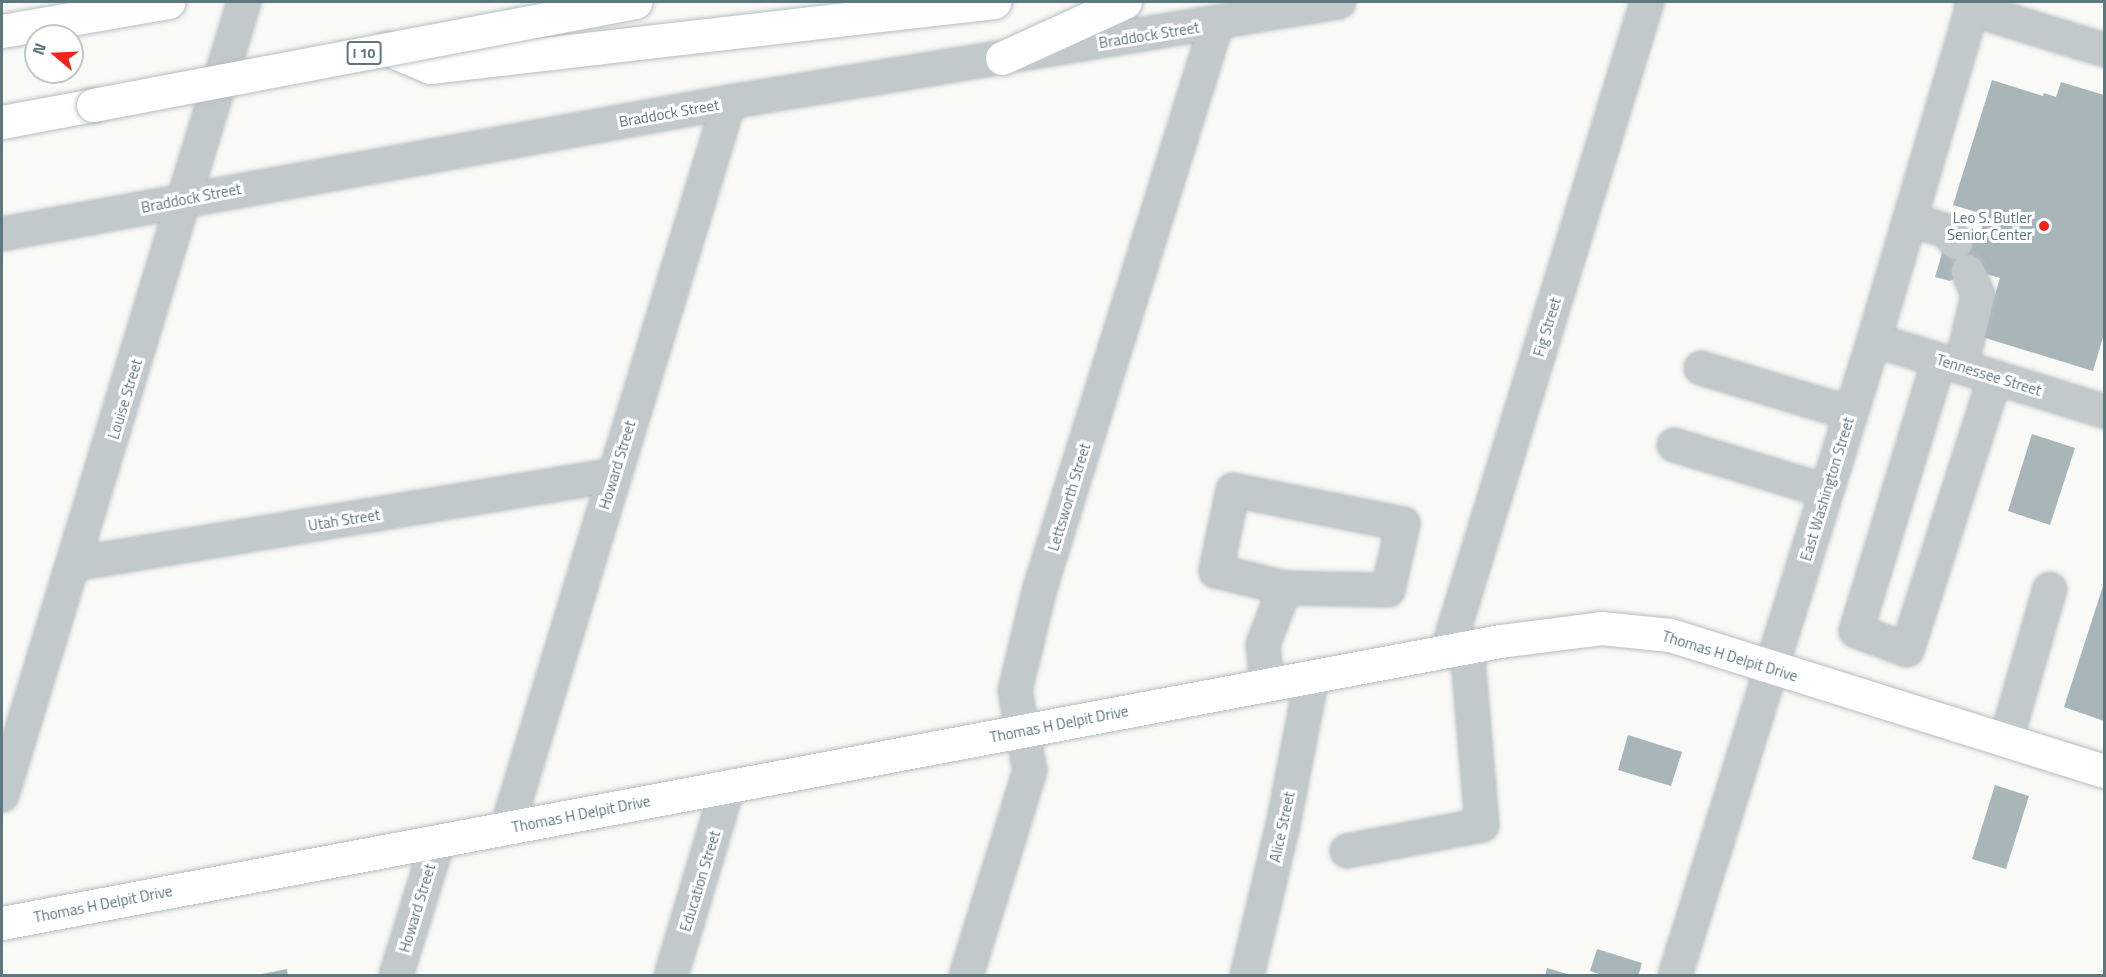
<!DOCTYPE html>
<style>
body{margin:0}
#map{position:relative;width:2106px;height:977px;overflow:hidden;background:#f9f9f6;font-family:"Titillium Web",sans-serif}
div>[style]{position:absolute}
.building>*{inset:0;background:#a8b6ba}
.roads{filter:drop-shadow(0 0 2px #b5bdc0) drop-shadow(0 0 2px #b5bdc0)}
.minor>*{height:32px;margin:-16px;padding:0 16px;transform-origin:16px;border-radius:16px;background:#c2c9cb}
.major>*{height:33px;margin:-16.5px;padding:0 16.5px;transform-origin:16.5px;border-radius:16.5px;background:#fff}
.highway>*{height:33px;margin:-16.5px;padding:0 16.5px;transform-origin:16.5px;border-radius:16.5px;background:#fff}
.bridges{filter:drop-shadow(0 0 2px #b7bdbf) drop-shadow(0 0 2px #b7bdbf)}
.highway-bridge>*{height:33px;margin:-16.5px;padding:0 16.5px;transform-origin:16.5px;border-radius:16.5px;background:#fff}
.dots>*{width:16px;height:16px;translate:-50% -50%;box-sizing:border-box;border:3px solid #fff;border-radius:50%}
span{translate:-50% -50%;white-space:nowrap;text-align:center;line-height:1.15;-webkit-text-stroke:6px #fff;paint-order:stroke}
.shield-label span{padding:2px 4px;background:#fff;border:2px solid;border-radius:4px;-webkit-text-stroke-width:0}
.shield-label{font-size:14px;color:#5d777f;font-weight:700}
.street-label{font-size:15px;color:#5d777f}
.poi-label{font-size:15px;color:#5d777f}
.right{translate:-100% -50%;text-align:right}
.frame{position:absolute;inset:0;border:3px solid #5d777f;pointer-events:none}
.north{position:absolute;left:24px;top:24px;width:60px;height:60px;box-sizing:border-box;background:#fff;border:2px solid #bec9cc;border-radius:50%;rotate:289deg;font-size:16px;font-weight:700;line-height:24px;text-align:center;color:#5d777f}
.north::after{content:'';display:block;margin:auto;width:21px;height:27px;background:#f4221b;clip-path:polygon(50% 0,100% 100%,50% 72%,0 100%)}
</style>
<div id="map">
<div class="building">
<i style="clip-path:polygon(1992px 80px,2043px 96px,2044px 93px,2056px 97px,2061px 82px,2104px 95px,2104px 334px,2093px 371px,1982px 337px,2000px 278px,1971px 270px,1950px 281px,1935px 277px,1943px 250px,1966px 237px,1978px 240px,1986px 215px,1953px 205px)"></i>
<i style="clip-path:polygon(2032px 434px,2075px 448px,2050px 525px,2008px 511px)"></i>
<i style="clip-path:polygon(2104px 583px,2104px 721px,2064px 707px)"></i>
<i style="clip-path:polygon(1628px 735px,1682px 752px,1671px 786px,1618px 770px)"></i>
<i style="clip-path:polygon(1995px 785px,2029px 796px,2006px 869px,1972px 859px)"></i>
<i style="clip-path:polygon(1597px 949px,1642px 963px,1638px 976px,1605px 976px,1590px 971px)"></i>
<i style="clip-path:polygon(1547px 968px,1571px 975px,1570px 976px,1545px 976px)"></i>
<i style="clip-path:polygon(287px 969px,288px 976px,262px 976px,262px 974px)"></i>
</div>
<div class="roads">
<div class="minor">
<i style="left:1971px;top:9px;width:139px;rotate:17.1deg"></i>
<i style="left:1910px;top:219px;width:41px;rotate:18.4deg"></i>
<i style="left:1949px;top:232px;width:13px;rotate:58deg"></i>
<i style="left:2px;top:234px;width:739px;rotate:-10.29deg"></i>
<i style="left:729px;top:102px;width:618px;rotate:-9.31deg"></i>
<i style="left:1874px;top:340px;width:241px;rotate:17.2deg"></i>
<i style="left:1939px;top:360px;width:283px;rotate:107deg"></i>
<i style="left:1856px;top:631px;width:54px;rotate:20.4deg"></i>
<i style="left:1907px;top:650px;width:287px;rotate:-72.1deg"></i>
<i style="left:1961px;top:367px;width:74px;rotate:-76.7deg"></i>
<i style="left:1978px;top:295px;width:26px;rotate:-113deg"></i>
<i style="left:1701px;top:368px;width:156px;rotate:16.8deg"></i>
<i style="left:1674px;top:445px;width:159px;rotate:16.8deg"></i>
<i style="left:74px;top:564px;width:547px;rotate:-9.36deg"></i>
<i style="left:1447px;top:652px;width:680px;rotate:-72.9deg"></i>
<i style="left:1267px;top:686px;width:42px;rotate:-95.4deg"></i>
<i style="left:1263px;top:644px;width:60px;rotate:-68.6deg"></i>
<i style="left:1285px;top:588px;width:103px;rotate:1.1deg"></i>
<i style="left:1388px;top:590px;width:68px;rotate:-77.2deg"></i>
<i style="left:1403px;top:524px;width:173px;rotate:-168.7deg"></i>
<i style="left:1233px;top:490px;width:83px;rotate:101.9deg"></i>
<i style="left:1216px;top:571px;width:71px;rotate:13.8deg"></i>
<i style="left:2006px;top:740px;width:157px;rotate:-73.8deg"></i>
<i style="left:2px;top:795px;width:829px;rotate:-73.03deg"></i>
<i style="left:507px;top:828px;width:759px;rotate:-73deg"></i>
<i style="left:1347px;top:851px;width:137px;rotate:-10.9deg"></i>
<i style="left:1482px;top:825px;width:178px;rotate:-94.8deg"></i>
<i style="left:396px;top:976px;width:141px;rotate:-72.7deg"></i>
<i style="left:671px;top:976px;width:198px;rotate:-73.3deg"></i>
<i style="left:966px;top:976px;width:215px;rotate:-72.7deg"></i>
<i style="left:1030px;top:771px;width:81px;rotate:-100.6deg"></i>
<i style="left:1015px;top:691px;width:106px;rotate:-76.4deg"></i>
<i style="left:1040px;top:588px;width:592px;rotate:-72.61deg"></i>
<i style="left:1247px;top:976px;width:155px;rotate:-76.6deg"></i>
<i style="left:1283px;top:825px;width:151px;rotate:-78.9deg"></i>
<i style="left:1675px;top:976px;width:666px;rotate:-72.63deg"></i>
<i style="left:1874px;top:340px;width:352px;rotate:-73.5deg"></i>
</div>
<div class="major">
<i style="left:2px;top:923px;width:1524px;rotate:-10.66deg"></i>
<i style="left:1500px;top:641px;width:102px;rotate:-7.3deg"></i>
<i style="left:1601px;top:628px;width:69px;rotate:5.8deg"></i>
<i style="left:1670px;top:635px;width:455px;rotate:17.4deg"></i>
</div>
<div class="highway">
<i style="left:2px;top:31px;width:169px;rotate:-9.9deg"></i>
<i style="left:388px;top:49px;width:46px;rotate:23.2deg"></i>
<i style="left:430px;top:67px;width:568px;rotate:-6.57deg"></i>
<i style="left:1002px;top:58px;width:135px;rotate:-24.5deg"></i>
<i style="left:2px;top:122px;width:93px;rotate:-10.6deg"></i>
</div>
</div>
<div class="bridges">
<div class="highway-bridge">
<i style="left:93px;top:105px;width:552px;rotate:-10.76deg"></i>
</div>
</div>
<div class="dots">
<i style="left:2044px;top:226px;background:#f4221b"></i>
</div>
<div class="shield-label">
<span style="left:364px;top:53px">I 10</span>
</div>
<div class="street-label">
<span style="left:1149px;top:35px;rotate:-9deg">Braddock Street</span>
<span style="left:669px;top:113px;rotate:-10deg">Braddock Street</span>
<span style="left:191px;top:198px;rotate:-11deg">Braddock Street</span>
<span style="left:1547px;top:327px;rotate:-73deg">Fig Street</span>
<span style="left:1989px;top:375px;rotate:17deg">Tennessee Street</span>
<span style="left:125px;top:399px;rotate:-73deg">Louise Street</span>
<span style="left:617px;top:465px;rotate:-73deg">Howard Street</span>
<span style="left:1827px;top:489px;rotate:-73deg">East Washington Street</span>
<span style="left:1069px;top:497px;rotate:-73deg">Lettsworth Street</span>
<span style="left:344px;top:520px;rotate:-9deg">Utah Street</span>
<span style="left:1730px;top:656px;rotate:17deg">Thomas H Delpit Drive</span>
<span style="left:1059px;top:724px;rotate:-11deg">Thomas H Delpit Drive</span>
<span style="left:581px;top:814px;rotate:-11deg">Thomas H Delpit Drive</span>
<span style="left:1282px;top:827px;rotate:-78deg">Alice Street</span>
<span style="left:700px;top:881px;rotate:-73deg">Education Street</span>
<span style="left:103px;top:904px;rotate:-11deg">Thomas H Delpit Drive</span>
<span style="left:417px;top:908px;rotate:-73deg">Howard Street</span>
</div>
<div class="poi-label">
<span class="right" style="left:2032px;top:226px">Leo S. Butler<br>Senior Center</span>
</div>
<div class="frame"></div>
<div class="north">N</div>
</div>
